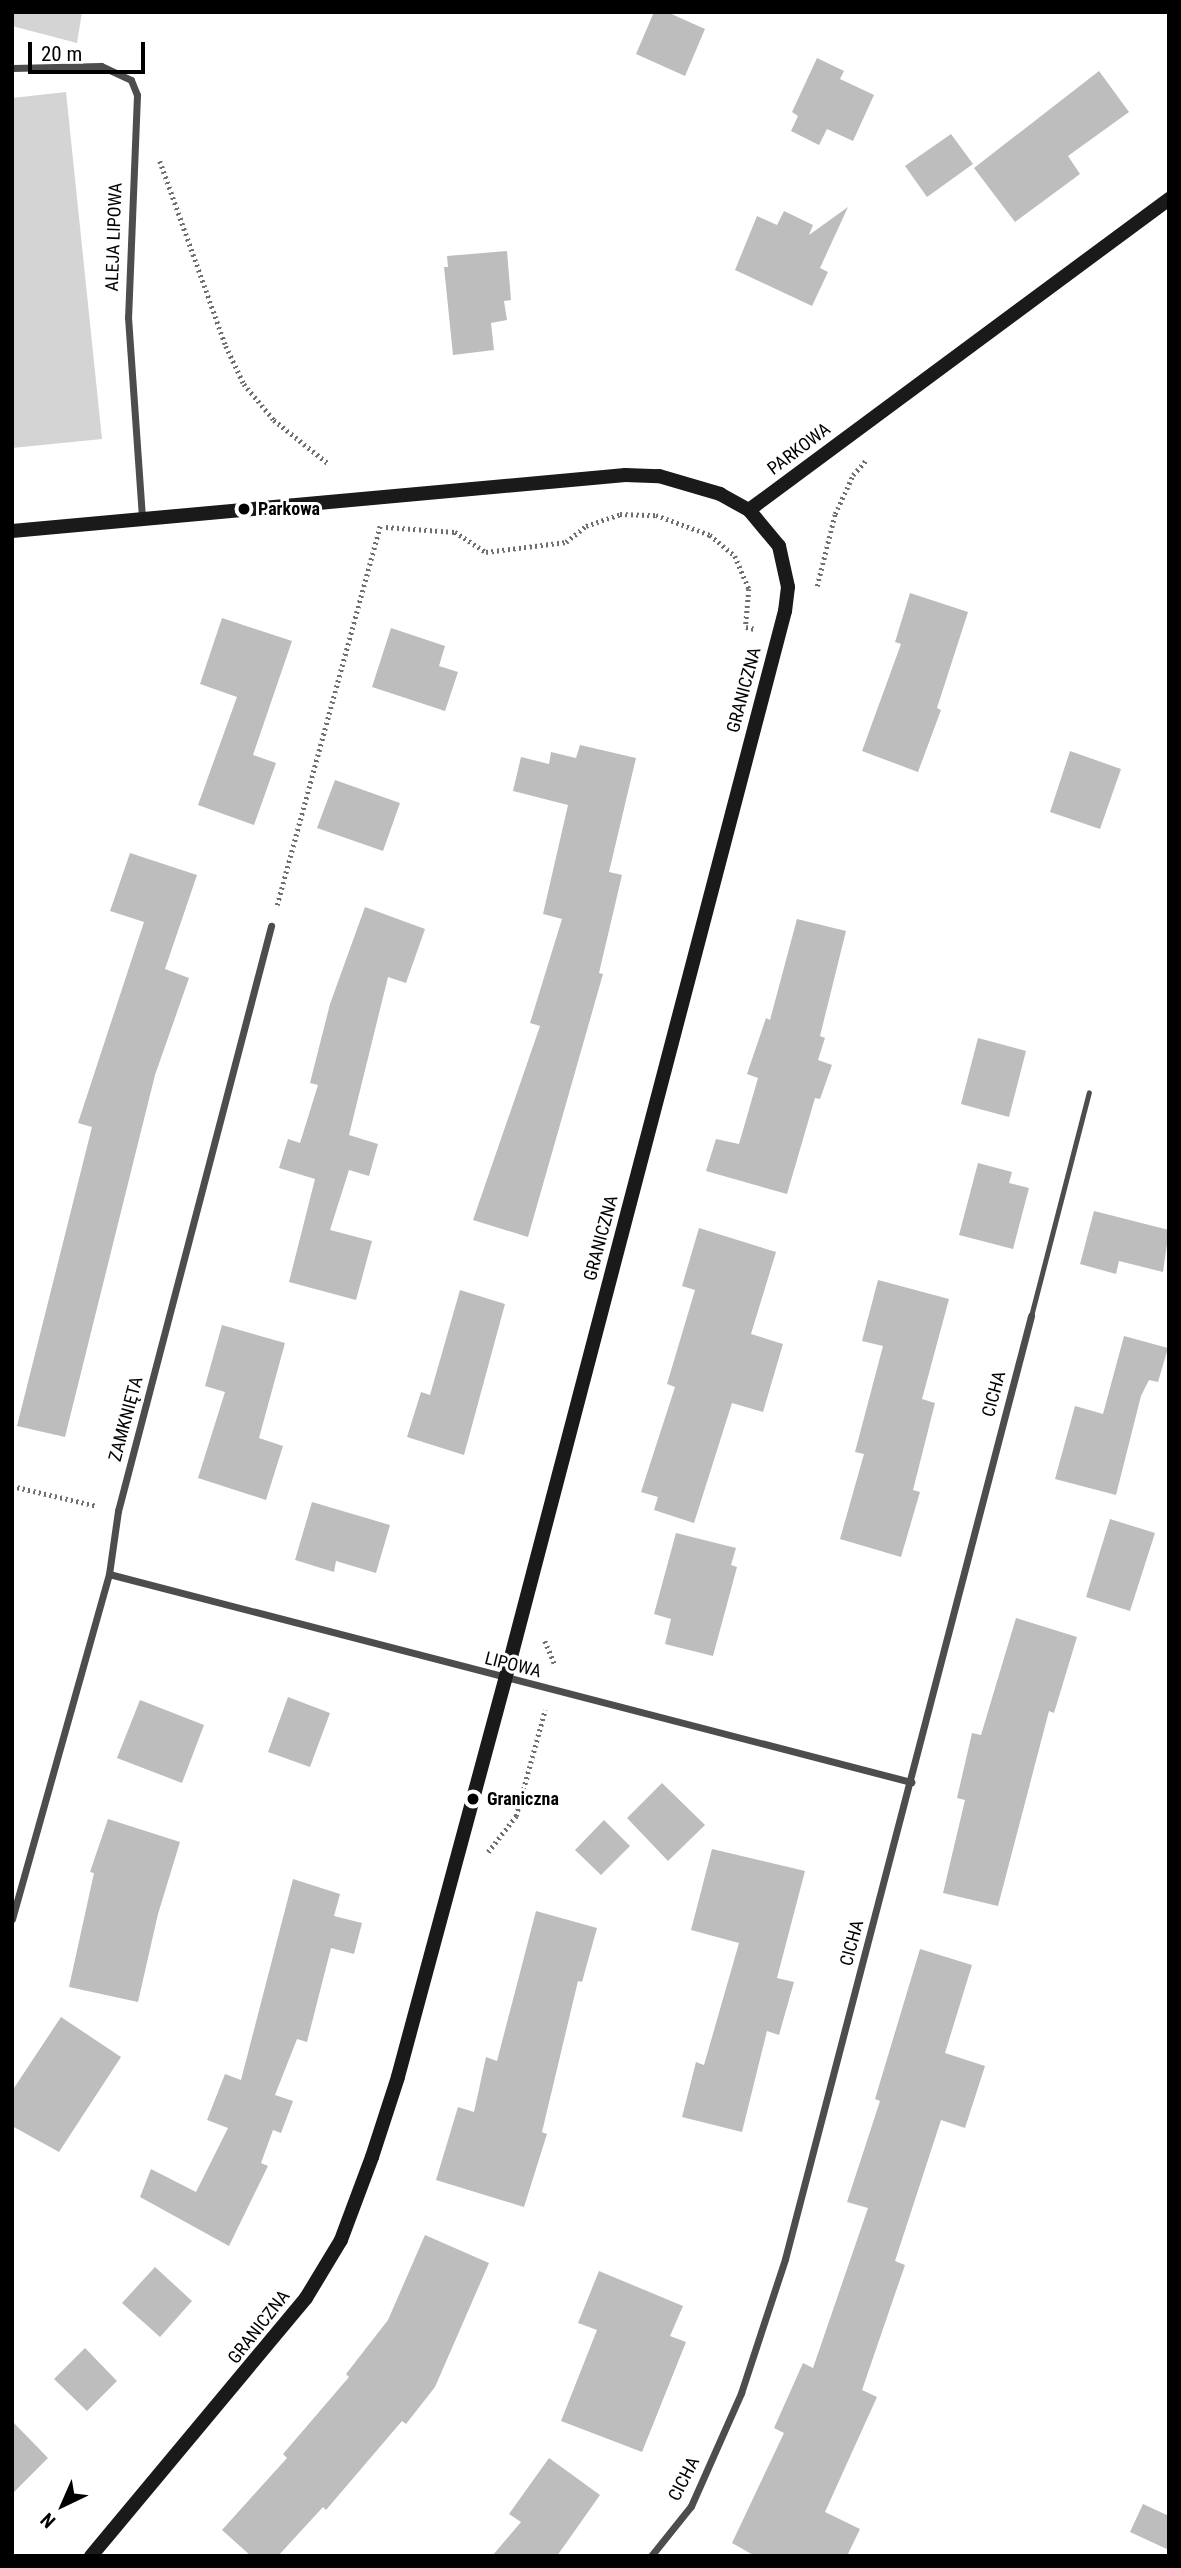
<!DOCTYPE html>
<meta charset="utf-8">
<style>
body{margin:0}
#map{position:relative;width:1181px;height:2568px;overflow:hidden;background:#fff;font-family:"Roboto Condensed",sans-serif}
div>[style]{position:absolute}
.green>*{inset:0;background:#d4d4d4}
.building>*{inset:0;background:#bdbdbd}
.path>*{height:4.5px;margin-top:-2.25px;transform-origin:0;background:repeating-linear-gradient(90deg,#6f6f6f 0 2px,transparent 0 5.5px)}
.lane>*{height:5px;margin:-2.5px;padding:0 2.5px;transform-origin:2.5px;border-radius:2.5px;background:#4d4d4d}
.street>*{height:7px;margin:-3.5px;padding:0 3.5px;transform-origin:3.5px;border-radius:3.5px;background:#4d4d4d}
.secondary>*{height:14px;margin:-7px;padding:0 7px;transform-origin:7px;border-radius:7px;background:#1a1a1a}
.dots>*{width:19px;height:19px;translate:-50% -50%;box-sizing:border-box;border:4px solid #fff;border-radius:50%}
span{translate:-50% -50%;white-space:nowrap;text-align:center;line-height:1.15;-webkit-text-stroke:6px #fff;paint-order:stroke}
.street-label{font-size:18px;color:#000}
.poi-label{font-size:18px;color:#000;font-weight:700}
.left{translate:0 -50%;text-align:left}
.frame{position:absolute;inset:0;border:14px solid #000;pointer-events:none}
.north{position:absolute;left:28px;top:2470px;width:70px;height:70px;-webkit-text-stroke:5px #fff;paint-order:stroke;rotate:224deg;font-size:19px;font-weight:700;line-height:28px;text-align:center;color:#000}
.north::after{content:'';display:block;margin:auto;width:24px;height:32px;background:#000;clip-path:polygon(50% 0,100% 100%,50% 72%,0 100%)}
.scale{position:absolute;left:28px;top:42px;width:117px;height:32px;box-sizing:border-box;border:4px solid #000;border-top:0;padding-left:9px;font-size:21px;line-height:24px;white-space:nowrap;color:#000;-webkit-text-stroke:5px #fff;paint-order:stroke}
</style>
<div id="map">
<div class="green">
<i style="clip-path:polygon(12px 12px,82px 12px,77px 43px,12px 26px)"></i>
<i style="clip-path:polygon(66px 92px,102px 439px,12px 448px,12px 98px)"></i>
</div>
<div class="building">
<i style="clip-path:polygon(654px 12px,667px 12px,705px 29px,685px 76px,636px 54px)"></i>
<i style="clip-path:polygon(817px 58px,844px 71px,840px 79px,874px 95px,853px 141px,827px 129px,819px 145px,791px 131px,798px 116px,792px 112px)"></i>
<i style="clip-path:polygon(1099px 71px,1129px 112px,1068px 156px,1080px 174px,1015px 222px,974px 168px)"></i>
<i style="clip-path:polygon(951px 134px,973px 164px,927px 197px,905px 166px)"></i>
<i style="clip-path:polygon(848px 207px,820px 268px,828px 272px,812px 306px,735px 270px,757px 216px,777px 225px,784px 211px,813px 225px,809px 235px)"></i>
<i style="clip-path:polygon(507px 251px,511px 300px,504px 301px,507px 320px,491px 323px,494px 350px,453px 355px,444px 267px,448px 267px,447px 256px)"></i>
<i style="clip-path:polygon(910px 593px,968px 612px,937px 708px,941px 710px,918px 772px,862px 751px,901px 644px,895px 642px)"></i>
<i style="clip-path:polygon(222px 618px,292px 641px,253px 755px,276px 763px,254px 825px,198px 805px,237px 697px,200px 684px)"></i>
<i style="clip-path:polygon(391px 628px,445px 646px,439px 666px,458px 672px,445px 711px,372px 687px)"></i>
<i style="clip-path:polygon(580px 745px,636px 758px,609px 872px,622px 875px,599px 973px,603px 974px,528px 1237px,473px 1220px,540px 1026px,530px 1023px,562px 919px,543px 914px,568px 805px,513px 791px,521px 757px,549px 764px,551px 752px,576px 758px)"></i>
<i style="clip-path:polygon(1070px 751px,1121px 769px,1100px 829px,1050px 812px)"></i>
<i style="clip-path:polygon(335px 780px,400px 803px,383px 851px,317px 828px)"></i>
<i style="clip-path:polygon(130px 853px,197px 875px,165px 969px,189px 978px,155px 1075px,65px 1437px,17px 1426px,92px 1127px,78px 1123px,144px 922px,110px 911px)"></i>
<i style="clip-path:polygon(365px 907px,425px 929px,406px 983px,388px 977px,349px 1135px,378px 1144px,369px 1176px,349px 1170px,330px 1230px,372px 1241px,356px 1300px,289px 1282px,315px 1179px,279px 1168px,288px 1139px,300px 1143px,318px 1085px,310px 1083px,330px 1004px)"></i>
<i style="clip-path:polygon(797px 919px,846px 931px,820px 1036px,825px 1038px,818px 1060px,832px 1065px,820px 1099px,815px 1098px,787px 1194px,706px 1171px,716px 1139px,739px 1144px,758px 1078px,747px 1074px,766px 1018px,770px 1020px)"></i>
<i style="clip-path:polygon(978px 1038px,1026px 1051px,1009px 1117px,961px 1104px)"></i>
<i style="clip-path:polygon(978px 1163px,1012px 1172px,1009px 1183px,1029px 1188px,1013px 1249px,959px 1235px)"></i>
<i style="clip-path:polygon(1094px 1211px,1169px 1230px,1163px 1272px,1119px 1261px,1116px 1274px,1080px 1264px)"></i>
<i style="clip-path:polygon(699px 1228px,776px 1252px,751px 1334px,783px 1344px,763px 1412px,732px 1403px,694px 1523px,654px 1510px,658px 1497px,641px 1492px,675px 1387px,667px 1384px,695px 1290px,682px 1286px)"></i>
<i style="clip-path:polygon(878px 1280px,949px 1299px,922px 1399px,935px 1403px,913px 1490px,920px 1492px,901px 1557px,840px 1539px,864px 1454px,855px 1452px,883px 1346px,862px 1341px)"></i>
<i style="clip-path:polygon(460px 1290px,505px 1304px,464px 1455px,407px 1437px,421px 1392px,430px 1395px)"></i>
<i style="clip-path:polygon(222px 1325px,285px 1343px,259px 1438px,283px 1446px,266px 1500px,198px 1478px,225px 1392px,205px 1386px)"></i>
<i style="clip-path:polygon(1124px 1336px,1168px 1348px,1158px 1382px,1149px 1380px,1141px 1396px,1116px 1495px,1055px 1479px,1075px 1406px,1103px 1414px)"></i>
<i style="clip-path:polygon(312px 1502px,390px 1525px,376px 1573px,336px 1561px,334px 1572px,295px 1560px)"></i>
<i style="clip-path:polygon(1110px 1519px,1155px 1533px,1130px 1611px,1086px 1597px)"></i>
<i style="clip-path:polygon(676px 1533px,736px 1548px,731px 1565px,737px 1567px,713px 1656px,665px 1644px,671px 1619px,654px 1614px)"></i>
<i style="clip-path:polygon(1016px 1618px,1077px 1637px,1054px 1713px,1049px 1711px,998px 1906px,943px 1893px,965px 1800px,957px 1798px,972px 1733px,981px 1735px)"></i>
<i style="clip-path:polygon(288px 1697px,330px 1713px,310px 1767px,268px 1752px)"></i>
<i style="clip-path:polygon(140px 1700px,204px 1725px,182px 1783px,117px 1758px)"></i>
<i style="clip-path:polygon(662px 1783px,705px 1825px,668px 1861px,627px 1818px)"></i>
<i style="clip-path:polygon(108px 1819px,180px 1842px,158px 1914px,138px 2002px,69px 1987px,94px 1873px,90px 1872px)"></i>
<i style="clip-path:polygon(604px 1820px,630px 1846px,601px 1875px,575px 1850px)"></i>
<i style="clip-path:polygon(712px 1849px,805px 1871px,777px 1978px,794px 1982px,779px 2035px,767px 2031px,742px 2132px,682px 2117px,696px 2062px,704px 2065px,739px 1943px,691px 1930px)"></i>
<i style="clip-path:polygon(293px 1879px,340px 1894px,334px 1916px,362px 1923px,354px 1954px,331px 1948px,307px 2042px,297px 2039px,275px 2095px,293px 2101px,281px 2133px,273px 2130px,261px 2163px,268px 2166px,229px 2246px,140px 2197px,151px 2169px,196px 2192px,228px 2128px,207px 2120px,225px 2074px,241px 2080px)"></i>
<i style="clip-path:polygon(536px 1911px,597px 1928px,582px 1982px,578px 1981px,542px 2132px,547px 2134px,524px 2207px,436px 2180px,458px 2107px,474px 2112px,486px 2057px,497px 2061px)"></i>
<i style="clip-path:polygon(920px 1949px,972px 1965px,945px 2053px,985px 2066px,965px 2128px,941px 2120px,895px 2261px,905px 2265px,862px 2390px,877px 2397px,825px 2512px,860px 2529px,847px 2556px,755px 2556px,732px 2543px,784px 2433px,774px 2428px,803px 2363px,813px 2368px,868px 2208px,847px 2202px,880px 2101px,875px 2099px)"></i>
<i style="clip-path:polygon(61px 2017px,121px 2057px,59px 2152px,12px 2126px,12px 2091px)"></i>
<i style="clip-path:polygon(425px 2235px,489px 2263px,435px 2387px,406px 2424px,402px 2421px,326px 2510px,323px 2507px,278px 2556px,251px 2556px,222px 2530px,287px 2458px,283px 2454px,349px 2377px,346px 2374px,388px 2320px)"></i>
<i style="clip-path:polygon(155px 2267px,192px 2301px,160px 2337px,122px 2303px)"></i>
<i style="clip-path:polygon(599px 2271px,683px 2306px,670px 2336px,686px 2342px,642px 2452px,561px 2421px,597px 2330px,578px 2323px)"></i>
<i style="clip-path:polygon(85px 2348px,117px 2381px,87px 2411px,54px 2379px)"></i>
<i style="clip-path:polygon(12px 2421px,48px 2458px,12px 2494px)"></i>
<i style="clip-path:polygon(549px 2458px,600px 2495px,557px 2556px,492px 2556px,521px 2522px,509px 2514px)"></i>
<i style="clip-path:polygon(1143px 2504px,1169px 2516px,1169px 2550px,1130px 2532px)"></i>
</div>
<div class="path">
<i style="left:160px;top:161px;width:196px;rotate:70.4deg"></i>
<i style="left:226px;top:346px;width:42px;rotate:64.7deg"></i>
<i style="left:244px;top:384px;width:47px;rotate:50.2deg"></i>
<i style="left:274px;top:420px;width:70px;rotate:38.7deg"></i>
<i style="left:386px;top:527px;width:69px;rotate:4.1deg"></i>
<i style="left:455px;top:532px;width:37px;rotate:33deg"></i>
<i style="left:486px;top:552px;width:81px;rotate:-7.1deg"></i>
<i style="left:566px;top:542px;width:26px;rotate:-39deg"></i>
<i style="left:586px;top:526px;width:36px;rotate:-19deg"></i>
<i style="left:620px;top:514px;width:36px;rotate:2deg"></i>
<i style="left:656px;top:515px;width:58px;rotate:20.3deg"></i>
<i style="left:710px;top:535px;width:33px;rotate:40deg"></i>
<i style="left:735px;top:556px;width:36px;rotate:67deg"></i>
<i style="left:749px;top:589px;width:38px;rotate:95deg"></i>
<i style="left:746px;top:627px;width:9px;rotate:13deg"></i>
<i style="left:817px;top:586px;width:74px;rotate:-76deg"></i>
<i style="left:835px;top:514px;width:43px;rotate:-65.2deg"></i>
<i style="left:853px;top:475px;width:21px;rotate:-49deg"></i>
<i style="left:277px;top:905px;width:394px;rotate:-74.8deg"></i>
<i style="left:12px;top:1486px;width:87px;rotate:13.2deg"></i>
<i style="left:545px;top:1641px;width:26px;rotate:67deg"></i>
<i style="left:488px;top:1852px;width:46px;rotate:-52.1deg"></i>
<i style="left:516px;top:1816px;width:110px;rotate:-74.7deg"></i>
</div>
<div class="lane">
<i style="left:1031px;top:1316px;width:231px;rotate:-75.5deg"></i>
</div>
<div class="street">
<i style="left:12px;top:68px;width:89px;rotate:-1.3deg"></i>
<i style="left:101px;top:66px;width:33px;rotate:25deg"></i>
<i style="left:131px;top:80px;width:16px;rotate:68deg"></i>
<i style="left:137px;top:95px;width:222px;rotate:92.3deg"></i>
<i style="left:128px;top:317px;width:202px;rotate:86deg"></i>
<i style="left:109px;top:1574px;width:829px;rotate:14.54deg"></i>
<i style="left:12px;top:1919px;width:358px;rotate:-74.3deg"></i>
<i style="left:109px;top:1574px;width:64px;rotate:-81.9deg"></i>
<i style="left:118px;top:1511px;width:605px;rotate:-75.34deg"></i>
<i style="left:651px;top:2556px;width:64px;rotate:-51.3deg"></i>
<i style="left:691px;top:2506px;width:124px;rotate:-66.1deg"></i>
<i style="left:741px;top:2393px;width:141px;rotate:-71.8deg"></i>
<i style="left:785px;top:2259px;width:975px;rotate:-75.38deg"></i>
</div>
<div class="secondary">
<i style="left:749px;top:510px;width:523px;rotate:-36.52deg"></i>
<i style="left:12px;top:531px;width:616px;rotate:-5.22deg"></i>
<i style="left:625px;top:475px;width:34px;rotate:2deg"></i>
<i style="left:659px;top:476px;width:64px;rotate:16.4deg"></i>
<i style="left:720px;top:494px;width:33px;rotate:29deg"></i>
<i style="left:749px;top:510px;width:47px;rotate:50.2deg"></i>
<i style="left:779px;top:546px;width:42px;rotate:77.6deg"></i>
<i style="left:788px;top:587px;width:24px;rotate:97deg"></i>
<i style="left:785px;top:611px;width:1105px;rotate:104.68deg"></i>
<i style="left:505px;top:1680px;width:411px;rotate:105.1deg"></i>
<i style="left:398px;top:2077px;width:84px;rotate:108deg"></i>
<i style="left:372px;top:2157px;width:89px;rotate:110.5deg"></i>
<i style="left:341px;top:2240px;width:68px;rotate:121.1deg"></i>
<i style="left:306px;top:2298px;width:336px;rotate:129.8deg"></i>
</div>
<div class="dots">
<i style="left:244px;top:509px;background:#000"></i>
<i style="left:473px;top:1799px;background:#000"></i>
</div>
<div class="street-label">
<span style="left:114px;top:237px;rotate:-88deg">ALEJA LIPOWA</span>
<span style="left:799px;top:449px;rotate:-37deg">PARKOWA</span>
<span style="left:744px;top:690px;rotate:-75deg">GRANICZNA</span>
<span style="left:601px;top:1238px;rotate:-75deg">GRANICZNA</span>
<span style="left:994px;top:1394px;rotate:-75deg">CICHA</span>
<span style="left:126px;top:1419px;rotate:-75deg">ZAMKNIĘTA</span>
<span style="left:513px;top:1665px;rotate:14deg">LIPOWA</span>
<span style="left:852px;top:1943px;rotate:-75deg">CICHA</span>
<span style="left:259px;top:2327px;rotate:-52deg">GRANICZNA</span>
<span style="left:684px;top:2479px;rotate:-63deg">CICHA</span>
</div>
<div class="poi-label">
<span class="left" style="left:258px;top:509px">Parkowa</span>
<span class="left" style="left:487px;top:1799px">Graniczna</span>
</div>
<div class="frame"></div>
<div class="north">N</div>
<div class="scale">20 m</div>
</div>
